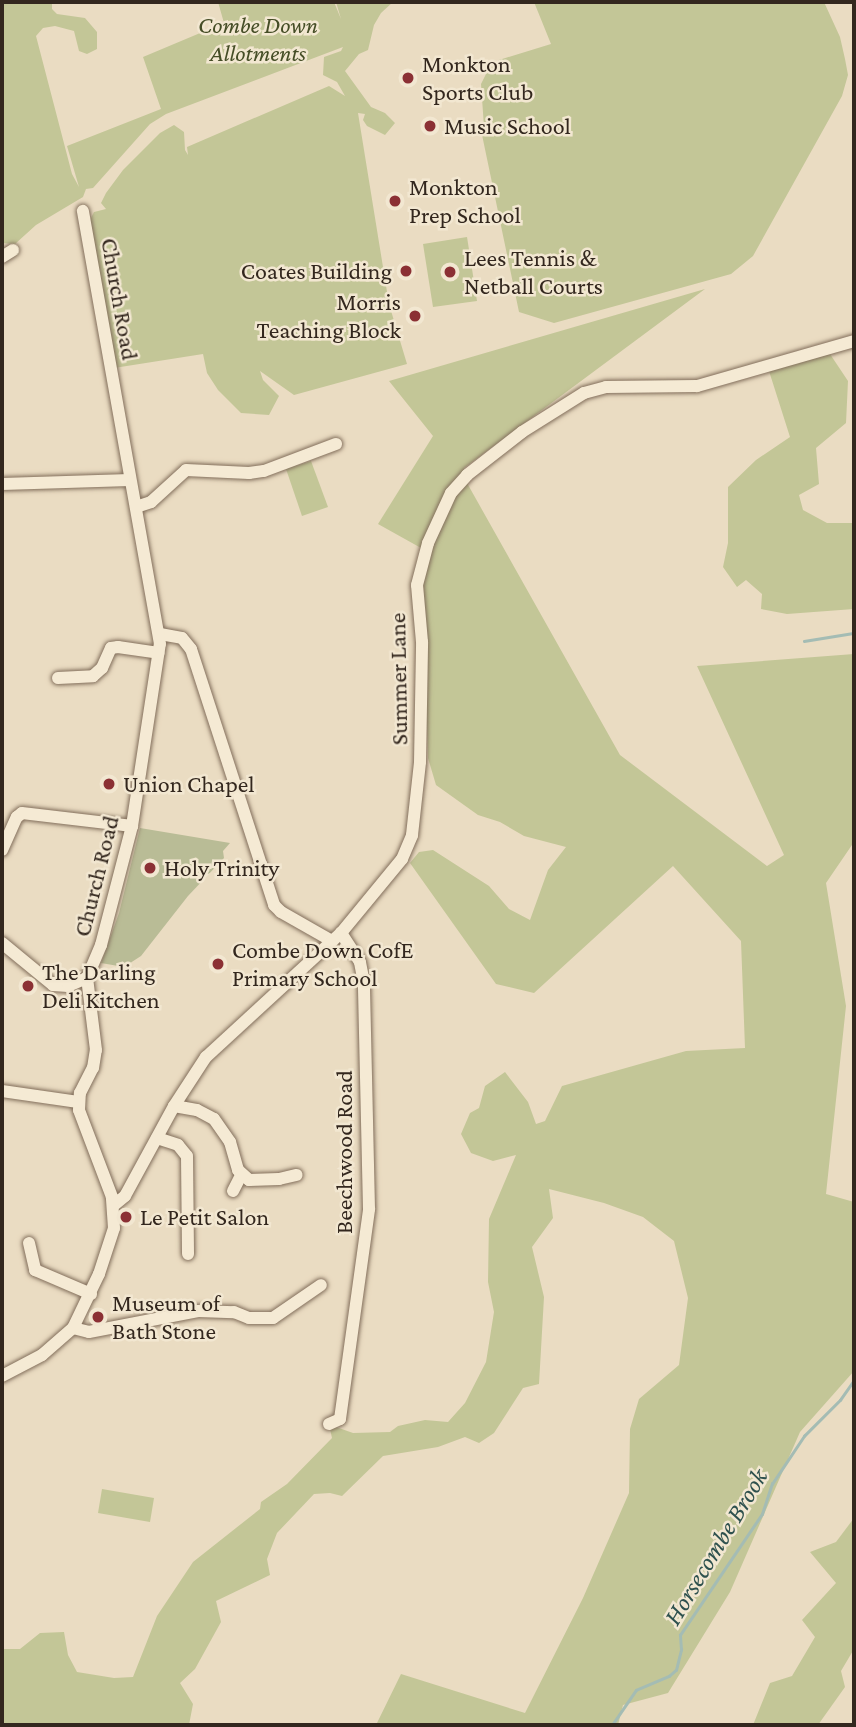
<!DOCTYPE html>
<style>
body{margin:0}
#map{position:relative;width:856px;height:1727px;overflow:hidden;background:#eadcc2;font-family:"Crimson Pro",serif}
div>[style]{position:absolute}
.green>*{inset:0;background:#c3c697}
.cemetery>*{inset:0;background:#b9bc96}
.stream>*{height:2.5px;margin:-1.25px;padding:0 1.25px;transform-origin:1.25px;border-radius:1.25px;background:#a4bcb4}
.roads{filter:drop-shadow(0 0 2px #826e5b) drop-shadow(0 0 2px #826e5b)}
.street>*{height:12px;margin:-6px;padding:0 6px;transform-origin:6px;border-radius:6px;background:#f5ead4}
.dots>*{width:19px;height:19px;translate:-50% -50%;box-sizing:border-box;border:4px solid #f2e7d1;border-radius:50%}
span{translate:-50% -50%;white-space:nowrap;text-align:center;line-height:1.15;-webkit-text-stroke:5px #f2e7d1;paint-order:stroke}
.park-label{font-size:24px;color:#454d26;font-style:italic}
.poi-label{font-size:24px;color:#33271e}
.left{translate:0 -50%;text-align:left}
.right{translate:-100% -50%;text-align:right}
.street-label{font-size:24px;color:#33271e}
.water-label{font-size:26px;color:#2e514e;font-style:italic}
.frame{position:absolute;inset:0;border:4px solid #33271e;pointer-events:none}
</style>
<div id="map">
<div class="green">
<i style="clip-path:polygon(2px 2px,52px 2px,52px 9px,57px 14px,85px 18px,97px 32px,97px 49px,87px 54px,79px 51px,74px 31px,55px 26px,43px 28px,36px 36px,72px 174px,79px 187px,67px 146px,161px 109px,143px 57px,224px 23px,218px 2px,334px 2px,341px 19px,336px 2px,393px 2px,381px 13px,374px 25px,368px 50px,359px 54px,345px 71px,371px 107px,385px 113px,395px 123px,385px 135px,367px 126px,363px 120px,365px 114px,358px 113px,389px 304px,407px 364px,294px 395px,260px 371px,263px 380px,279px 396px,269px 415px,241px 413px,218px 390px,207px 373px,203px 354px,114px 368px,90px 220px,94px 212px,106px 209px,101px 203px,106px 193px,123px 170px,160px 133px,174px 125px,184px 132px,185px 150px,188px 155px,187px 147px,329px 86px,345px 96px,337px 82px,323px 75px,324px 57px,341px 51px,343px 47px,166px 114px,150px 124px,93px 188px,86px 189px,83px 197px,36px 225px,15px 244px,2px 243px)"></i>
<i style="clip-path:polygon(534px 2px,824px 2px,840px 37px,845px 59px,848px 75px,842px 96px,753px 256px,731px 274px,554px 323px,519px 312px,481px 130px,484px 127px,481px 84px,488px 70px,499px 60px,551px 44px)"></i>
<i style="clip-path:polygon(467px 237px,477px 301px,433px 307px,423px 244px)"></i>
<i style="clip-path:polygon(705px 289px,464px 468px,467px 483px,620px 755px,767px 866px,784px 855px,697px 666px,854px 654px,854px 842px,826px 883px,846px 1006px,826px 1194px,854px 1202px,854px 1371px,800px 1432px,730px 1592px,668px 1693px,623px 1705px,618px 1725px,376px 1725px,401px 1674px,525px 1713px,583px 1598px,629px 1493px,630px 1429px,639px 1399px,679px 1365px,688px 1298px,674px 1241px,643px 1217px,604px 1203px,549px 1189px,553px 1218px,532px 1247px,544px 1297px,539px 1384px,523px 1388px,494px 1433px,479px 1443px,465px 1437px,438px 1447px,383px 1456px,342px 1496px,330px 1493px,314px 1494px,277px 1533px,267px 1559px,270px 1575px,216px 1601px,221px 1622px,195px 1669px,180px 1683px,193px 1704px,189px 1725px,2px 1725px,2px 1649px,20px 1649px,40px 1633px,64px 1632px,68px 1655px,77px 1672px,114px 1678px,133px 1677px,157px 1616px,193px 1562px,260px 1509px,261px 1502px,287px 1484px,332px 1438px,330px 1429px,336px 1427px,353px 1433px,390px 1432px,398px 1426px,425px 1420px,448px 1422px,465px 1403px,486px 1362px,494px 1312px,488px 1282px,489px 1219px,516px 1155px,493px 1161px,471px 1153px,461px 1134px,470px 1113px,479px 1108px,485px 1086px,505px 1072px,528px 1102px,536px 1124px,545px 1121px,562px 1086px,686px 1051px,745px 1048px,741px 941px,673px 866px,534px 993px,496px 984px,410px 863px,419px 852px,433px 850px,489px 886px,509px 909px,530px 920px,548px 870px,566px 847px,524px 836px,500px 822px,478px 815px,436px 785px,428px 758px,423px 584px,430px 553px,378px 524px,433px 436px,389px 381px)"></i>
<i style="clip-path:polygon(830px 354px,848px 381px,846px 423px,816px 448px,819px 484px,799px 495px,803px 510px,827px 523px,854px 523px,854px 609px,787px 614px,761px 609px,762px 594px,746px 580px,737px 587px,723px 567px,728px 543px,728px 487px,756px 460px,790px 437px,769px 371px)"></i>
<i style="clip-path:polygon(311px 461px,328px 507px,302px 516px,286px 469px)"></i>
<i style="clip-path:polygon(102px 1489px,154px 1498px,150px 1522px,98px 1513px)"></i>
<i style="clip-path:polygon(854px 1518px,854px 1649px,841px 1671px,845px 1687px,818px 1725px,753px 1725px,770px 1683px,792px 1676px,815px 1637px,802px 1620px,836px 1583px,810px 1552px,836px 1542px)"></i>
</div>
<div class="cemetery">
<i style="clip-path:polygon(140px 828px,230px 843px,223px 851px,224px 858px,188px 896px,141px 956px,124px 967px,101px 963px,119px 913px)"></i>
</div>
<div class="stream">
<i style="left:804px;top:641px;width:51px;rotate:-9.1deg"></i>
<i style="left:612px;top:1725px;width:42px;rotate:-55.6deg"></i>
<i style="left:636px;top:1690px;width:36px;rotate:-23deg"></i>
<i style="left:669px;top:1676px;width:9px;rotate:-41deg"></i>
<i style="left:676px;top:1670px;width:21px;rotate:-76deg"></i>
<i style="left:681px;top:1650px;width:15px;rotate:-94deg"></i>
<i style="left:680px;top:1635px;width:146px;rotate:-55.9deg"></i>
<i style="left:762px;top:1514px;width:32px;rotate:-72deg"></i>
<i style="left:772px;top:1484px;width:58px;rotate:-56.3deg"></i>
<i style="left:804px;top:1436px;width:51px;rotate:-45deg"></i>
<i style="left:840px;top:1400px;width:24px;rotate:-55deg"></i>
</div>
<div class="roads">
<div class="street">
<i style="left:2px;top:257px;width:13px;rotate:-32deg"></i>
<i style="left:2px;top:484px;width:128px;rotate:-1.8deg"></i>
<i style="left:136px;top:507px;width:16px;rotate:-18deg"></i>
<i style="left:151px;top:502px;width:47px;rotate:-42.4deg"></i>
<i style="left:186px;top:470px;width:63px;rotate:2.7deg"></i>
<i style="left:249px;top:473px;width:15px;rotate:-8deg"></i>
<i style="left:264px;top:471px;width:77px;rotate:-20.6deg"></i>
<i style="left:160px;top:634px;width:22px;rotate:10deg"></i>
<i style="left:182px;top:638px;width:14px;rotate:51deg"></i>
<i style="left:191px;top:649px;width:269px;rotate:72deg"></i>
<i style="left:274px;top:905px;width:10px;rotate:45deg"></i>
<i style="left:281px;top:912px;width:59px;rotate:29.6deg"></i>
<i style="left:58px;top:678px;width:35px;rotate:-3deg"></i>
<i style="left:93px;top:676px;width:12px;rotate:-42deg"></i>
<i style="left:102px;top:668px;width:22px;rotate:-66deg"></i>
<i style="left:111px;top:648px;width:7px;rotate:-8deg"></i>
<i style="left:118px;top:647px;width:41px;rotate:8.3deg"></i>
<i style="left:2px;top:850px;width:36px;rotate:-66deg"></i>
<i style="left:17px;top:817px;width:6px;rotate:-39deg"></i>
<i style="left:22px;top:813px;width:111px;rotate:6.7deg"></i>
<i style="left:2px;top:943px;width:66px;rotate:39.5deg"></i>
<i style="left:53px;top:985px;width:15px;rotate:4deg"></i>
<i style="left:68px;top:986px;width:21px;rotate:-23deg"></i>
<i style="left:2px;top:1091px;width:77px;rotate:8.2deg"></i>
<i style="left:174px;top:1106px;width:23px;rotate:10deg"></i>
<i style="left:197px;top:1110px;width:19px;rotate:28deg"></i>
<i style="left:214px;top:1119px;width:28px;rotate:55deg"></i>
<i style="left:230px;top:1142px;width:29px;rotate:74deg"></i>
<i style="left:238px;top:1170px;width:15px;rotate:42deg"></i>
<i style="left:249px;top:1180px;width:30px;rotate:-2deg"></i>
<i style="left:279px;top:1179px;width:18px;rotate:-13deg"></i>
<i style="left:157px;top:1138px;width:22px;rotate:18deg"></i>
<i style="left:178px;top:1145px;width:14px;rotate:51deg"></i>
<i style="left:187px;top:1156px;width:98px;rotate:89.4deg"></i>
<i style="left:233px;top:1191px;width:18px;rotate:-63deg"></i>
<i style="left:114px;top:1205px;width:14px;rotate:-39deg"></i>
<i style="left:125px;top:1196px;width:102px;rotate:-61.4deg"></i>
<i style="left:174px;top:1106px;width:59px;rotate:-56.9deg"></i>
<i style="left:206px;top:1057px;width:183px;rotate:-42.6deg"></i>
<i style="left:341px;top:933px;width:96px;rotate:-50.5deg"></i>
<i style="left:402px;top:859px;width:26px;rotate:-67deg"></i>
<i style="left:412px;top:835px;width:73px;rotate:-83.7deg"></i>
<i style="left:420px;top:762px;width:120px;rotate:-89deg"></i>
<i style="left:422px;top:642px;width:57px;rotate:-95deg"></i>
<i style="left:417px;top:585px;width:43px;rotate:-75.3deg"></i>
<i style="left:428px;top:543px;width:55px;rotate:-65.3deg"></i>
<i style="left:451px;top:493px;width:24px;rotate:-48deg"></i>
<i style="left:467px;top:475px;width:70px;rotate:-38deg"></i>
<i style="left:522px;top:432px;width:73px;rotate:-32.2deg"></i>
<i style="left:584px;top:393px;width:23px;rotate:-15deg"></i>
<i style="left:606px;top:387px;width:91px;rotate:-0.6deg"></i>
<i style="left:697px;top:386px;width:163px;rotate:-16deg"></i>
<i style="left:29px;top:1243px;width:28px;rotate:77deg"></i>
<i style="left:35px;top:1270px;width:61px;rotate:23.2deg"></i>
<i style="left:73px;top:1328px;width:16px;rotate:14deg"></i>
<i style="left:89px;top:1332px;width:111px;rotate:-10.9deg"></i>
<i style="left:198px;top:1311px;width:36px;rotate:2deg"></i>
<i style="left:234px;top:1312px;width:16px;rotate:22deg"></i>
<i style="left:249px;top:1318px;width:24px"></i>
<i style="left:273px;top:1318px;width:58px;rotate:-34.5deg"></i>
<i style="left:2px;top:1376px;width:45px;rotate:-27.7deg"></i>
<i style="left:42px;top:1355px;width:41px;rotate:-41.1deg"></i>
<i style="left:73px;top:1328px;width:60px;rotate:-64.3deg"></i>
<i style="left:99px;top:1274px;width:48px;rotate:-71.9deg"></i>
<i style="left:114px;top:1228px;width:31px;rotate:-94deg"></i>
<i style="left:112px;top:1197px;width:93px;rotate:-110.8deg"></i>
<i style="left:79px;top:1110px;width:17px;rotate:-87deg"></i>
<i style="left:80px;top:1093px;width:28px;rotate:-63deg"></i>
<i style="left:93px;top:1068px;width:18px;rotate:-81deg"></i>
<i style="left:96px;top:1050px;width:73px;rotate:-97.1deg"></i>
<i style="left:87px;top:978px;width:36px;rotate:-67deg"></i>
<i style="left:101px;top:945px;width:123px;rotate:-75.4deg"></i>
<i style="left:132px;top:826px;width:184px;rotate:-81.3deg"></i>
<i style="left:160px;top:644px;width:440px;rotate:-100.1deg"></i>
<i style="left:329px;top:1424px;width:12px;rotate:-24deg"></i>
<i style="left:340px;top:1419px;width:212px;rotate:-82.1deg"></i>
<i style="left:369px;top:1209px;width:226px;rotate:-91.3deg"></i>
<i style="left:364px;top:983px;width:21px;rotate:-101deg"></i>
<i style="left:360px;top:962px;width:35px;rotate:-123deg"></i>
</div>
</div>
<div class="dots">
<i style="left:408px;top:78px;background:#8b3034"></i>
<i style="left:430px;top:126px;background:#8b3034"></i>
<i style="left:395px;top:201px;background:#8b3034"></i>
<i style="left:406px;top:271px;background:#8b3034"></i>
<i style="left:450px;top:272px;background:#8b3034"></i>
<i style="left:415px;top:316px;background:#8b3034"></i>
<i style="left:109px;top:784px;background:#8b3034"></i>
<i style="left:150px;top:868px;background:#8b3034"></i>
<i style="left:218px;top:964px;background:#8b3034"></i>
<i style="left:28px;top:986px;background:#8b3034"></i>
<i style="left:126px;top:1217px;background:#8b3034"></i>
<i style="left:98px;top:1317px;background:#8b3034"></i>
</div>
<div class="park-label">
<span style="left:258px;top:39px">Combe Down<br>Allotments</span>
</div>
<div class="poi-label">
<span class="left" style="left:422px;top:78px">Monkton<br>Sports Club</span>
<span class="left" style="left:444px;top:126px">Music School</span>
<span class="left" style="left:409px;top:201px">Monkton<br>Prep School</span>
<span class="left" style="left:464px;top:272px">Lees Tennis &amp;<br>Netball Courts</span>
<span class="right" style="left:392px;top:271px">Coates Building</span>
<span class="right" style="left:401px;top:316px">Morris<br>Teaching Block</span>
<span class="left" style="left:123px;top:784px">Union Chapel</span>
<span class="left" style="left:164px;top:868px">Holy Trinity</span>
<span class="left" style="left:232px;top:964px">Combe Down CofE<br>Primary School</span>
<span class="left" style="left:42px;top:986px">The Darling<br>Deli Kitchen</span>
<span class="left" style="left:140px;top:1217px">Le Petit Salon</span>
<span class="left" style="left:112px;top:1317px">Museum of<br>Bath Stone</span>
</div>
<div class="street-label">
<span style="left:120px;top:299px;rotate:80deg">Church Road</span>
<span style="left:398px;top:679px;rotate:-91deg">Summer Lane</span>
<span style="left:96px;top:876px;rotate:-76deg">Church Road</span>
<span style="left:344px;top:1152px;rotate:-90deg">Beechwood Road</span>
</div>
<div class="water-label">
<span style="left:716px;top:1547px;rotate:-59deg">Horsecombe Brook</span>
</div>
<div class="frame"></div>
</div>
